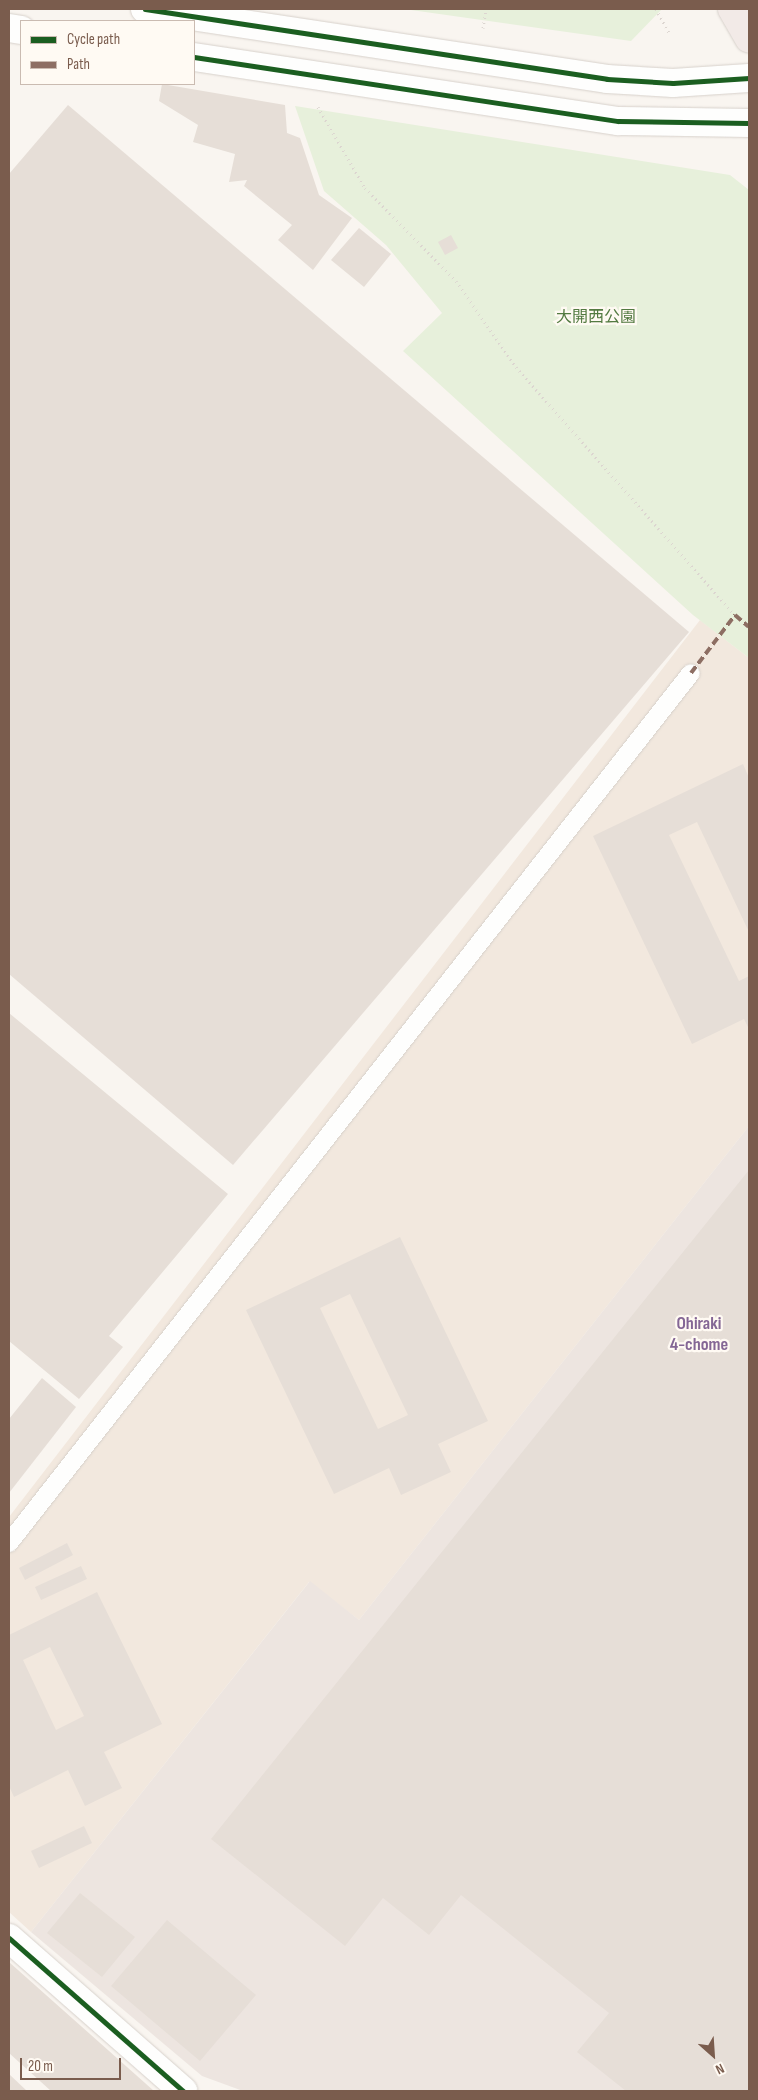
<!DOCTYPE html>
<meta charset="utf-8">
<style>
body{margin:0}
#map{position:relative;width:758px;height:2100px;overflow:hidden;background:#f9f5f0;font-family:"Sofia Sans Condensed","Noto Sans JP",sans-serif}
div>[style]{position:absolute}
.residential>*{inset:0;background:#f2e8de}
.industrial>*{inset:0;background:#ede5e0}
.green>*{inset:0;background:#e7f0db}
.building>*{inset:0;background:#e6ded7}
.path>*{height:3px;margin-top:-1.5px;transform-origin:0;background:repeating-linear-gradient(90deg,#dcd5d0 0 1px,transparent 0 5px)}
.roads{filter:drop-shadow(0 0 1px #d7d1cb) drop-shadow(0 0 1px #d7d1cb)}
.service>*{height:18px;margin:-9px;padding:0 9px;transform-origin:9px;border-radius:9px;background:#fefefd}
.minor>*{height:28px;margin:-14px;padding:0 14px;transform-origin:14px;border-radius:14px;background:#fefefd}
.tertiary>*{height:28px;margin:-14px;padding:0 14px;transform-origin:14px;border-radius:14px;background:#fefefd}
.motorway>*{height:28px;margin:-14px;padding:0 14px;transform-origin:14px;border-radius:14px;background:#f2eae7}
.quiet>*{height:4px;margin-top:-2px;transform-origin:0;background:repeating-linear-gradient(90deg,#8d6e63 0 8px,transparent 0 12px)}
.cycleway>*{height:5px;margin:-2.5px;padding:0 2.5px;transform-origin:2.5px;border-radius:2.5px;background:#1b5e20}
span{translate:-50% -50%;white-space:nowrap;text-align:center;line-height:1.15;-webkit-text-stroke:4.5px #fffaf3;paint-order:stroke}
.park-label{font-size:16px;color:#537a41}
.neighbourhood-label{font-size:18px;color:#846695;font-weight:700}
.frame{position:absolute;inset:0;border:10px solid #7a5c4d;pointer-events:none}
.legend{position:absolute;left:20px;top:20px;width:175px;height:65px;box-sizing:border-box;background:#fffaf3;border:1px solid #cabbb1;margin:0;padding:6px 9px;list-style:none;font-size:15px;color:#7a5c4d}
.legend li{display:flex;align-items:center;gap:10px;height:25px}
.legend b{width:25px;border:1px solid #cabbb1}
.north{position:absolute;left:688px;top:2030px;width:50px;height:50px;-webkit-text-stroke:4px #fffaf3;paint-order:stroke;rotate:154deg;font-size:14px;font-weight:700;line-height:20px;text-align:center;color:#7a5c4d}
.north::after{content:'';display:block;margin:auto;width:18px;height:22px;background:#7a5c4d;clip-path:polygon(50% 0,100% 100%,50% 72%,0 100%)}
.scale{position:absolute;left:20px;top:2058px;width:101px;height:22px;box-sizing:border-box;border:2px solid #7a5c4d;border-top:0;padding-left:6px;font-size:15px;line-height:18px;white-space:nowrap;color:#7a5c4d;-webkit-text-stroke:4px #fffaf3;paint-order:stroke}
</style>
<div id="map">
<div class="residential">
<i style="clip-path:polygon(700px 620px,749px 658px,749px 1126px,359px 1620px,309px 1582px,31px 1932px,9px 1912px,9px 1517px)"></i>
</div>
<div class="industrial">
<i style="clip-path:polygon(749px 1126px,749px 2091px,243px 2091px,202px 2076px,31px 1932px,310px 1581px,359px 1620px)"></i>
</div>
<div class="green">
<i style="clip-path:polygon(404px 9px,662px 9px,631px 41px)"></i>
<i style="clip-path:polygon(295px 106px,730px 175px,749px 190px,749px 658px,693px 615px,403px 351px,442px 313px,386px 245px,324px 191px)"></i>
</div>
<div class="building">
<i style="clip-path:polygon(162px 84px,285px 105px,287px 133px,300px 138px,319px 195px,352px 218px,313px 270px,278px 240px,292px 225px,244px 186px,247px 180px,229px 182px,235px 154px,193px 142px,198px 125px,159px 101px)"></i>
<i style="clip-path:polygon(68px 105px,689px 632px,233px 1165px,9px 974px,9px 174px)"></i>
<i style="clip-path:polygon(359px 228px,391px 254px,364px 287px,331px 260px)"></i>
<i style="clip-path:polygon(451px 235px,458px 248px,445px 255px,438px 242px)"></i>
<i style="clip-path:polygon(743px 764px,749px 778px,749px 932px,697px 822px,669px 835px,739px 981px,749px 976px,749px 1029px,744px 1019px,692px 1044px,593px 836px)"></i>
<i style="clip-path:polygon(9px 1013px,228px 1194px,109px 1336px,123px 1347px,79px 1399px,9px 1341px)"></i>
<i style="clip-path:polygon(749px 1170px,749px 2091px,626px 2091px,577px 2052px,609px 2013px,461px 1895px,429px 1935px,383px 1898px,345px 1946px,211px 1839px)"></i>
<i style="clip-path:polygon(evenodd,400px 1237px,488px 1421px,438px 1444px,451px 1472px,401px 1495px,389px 1468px,334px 1494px,246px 1310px,400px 1237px,350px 1294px,408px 1415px,378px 1429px,320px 1308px,350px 1294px)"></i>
<i style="clip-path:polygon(42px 1378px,76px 1407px,9px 1493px,9px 1419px)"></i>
<i style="clip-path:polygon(67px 1543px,73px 1555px,25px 1580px,19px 1568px)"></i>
<i style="clip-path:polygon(81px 1566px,87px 1579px,41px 1600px,35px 1587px)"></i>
<i style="clip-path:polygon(evenodd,97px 1592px,162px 1724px,104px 1752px,122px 1788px,85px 1806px,68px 1770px,14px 1797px,9px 1786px,9px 1635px,97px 1592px,50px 1647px,84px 1716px,56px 1730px,23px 1660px,50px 1647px)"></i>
<i style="clip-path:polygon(84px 1826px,92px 1843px,39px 1868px,31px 1851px)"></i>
<i style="clip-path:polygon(80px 1893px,135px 1937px,102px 1977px,47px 1933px)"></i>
<i style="clip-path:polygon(167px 1920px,256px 1995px,200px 2061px,111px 1986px)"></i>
<i style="clip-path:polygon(9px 1962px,154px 2091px,51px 2091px,9px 2053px)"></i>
<i style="clip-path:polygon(9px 2074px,27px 2091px,9px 2091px)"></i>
</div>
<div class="path">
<i style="left:656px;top:9px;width:29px;rotate:61deg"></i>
<i style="left:483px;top:28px;width:19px;rotate:-81deg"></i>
<i style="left:318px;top:107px;width:94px;rotate:59.9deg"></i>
<i style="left:365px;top:188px;width:130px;rotate:45.6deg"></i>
<i style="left:456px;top:281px;width:105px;rotate:55.1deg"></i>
<i style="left:516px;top:367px;width:331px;rotate:48.6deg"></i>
</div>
<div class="roads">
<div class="service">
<i style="left:9px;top:1543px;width:1105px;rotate:-51.91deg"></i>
</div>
<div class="minor">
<i style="left:9px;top:1938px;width:232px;rotate:41.3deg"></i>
</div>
<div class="tertiary">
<i style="left:145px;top:9px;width:467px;rotate:8.6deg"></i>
<i style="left:607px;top:79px;width:66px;rotate:3.5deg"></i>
<i style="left:673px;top:83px;width:76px;rotate:-3.8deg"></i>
<i style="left:9px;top:28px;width:12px;rotate:9deg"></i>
<i style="left:194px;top:57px;width:429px;rotate:8.6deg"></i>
<i style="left:618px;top:121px;width:131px;rotate:0.9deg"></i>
</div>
<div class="motorway">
<i style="left:732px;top:9px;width:34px;rotate:60deg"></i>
</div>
</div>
<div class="quiet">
<i style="left:691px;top:673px;width:73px;rotate:-52.8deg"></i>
<i style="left:735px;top:615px;width:18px;rotate:41deg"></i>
</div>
<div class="cycleway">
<i style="left:145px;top:9px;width:467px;rotate:8.6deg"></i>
<i style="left:607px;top:79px;width:66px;rotate:3.5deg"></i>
<i style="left:673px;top:83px;width:76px;rotate:-3.8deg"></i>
<i style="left:194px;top:57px;width:429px;rotate:8.6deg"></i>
<i style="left:618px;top:121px;width:131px;rotate:0.9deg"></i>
<i style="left:9px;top:1938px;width:232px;rotate:41.3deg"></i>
</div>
<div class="park-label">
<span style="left:596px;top:318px">大開西公園</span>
</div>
<div class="neighbourhood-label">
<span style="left:699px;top:1335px">Ohiraki<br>4-chome</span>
</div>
<div class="frame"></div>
<ul class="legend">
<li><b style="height:6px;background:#1b5e20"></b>Cycle path</li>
<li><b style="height:6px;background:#8d6e63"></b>Path</li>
</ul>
<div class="north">N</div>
<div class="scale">20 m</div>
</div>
